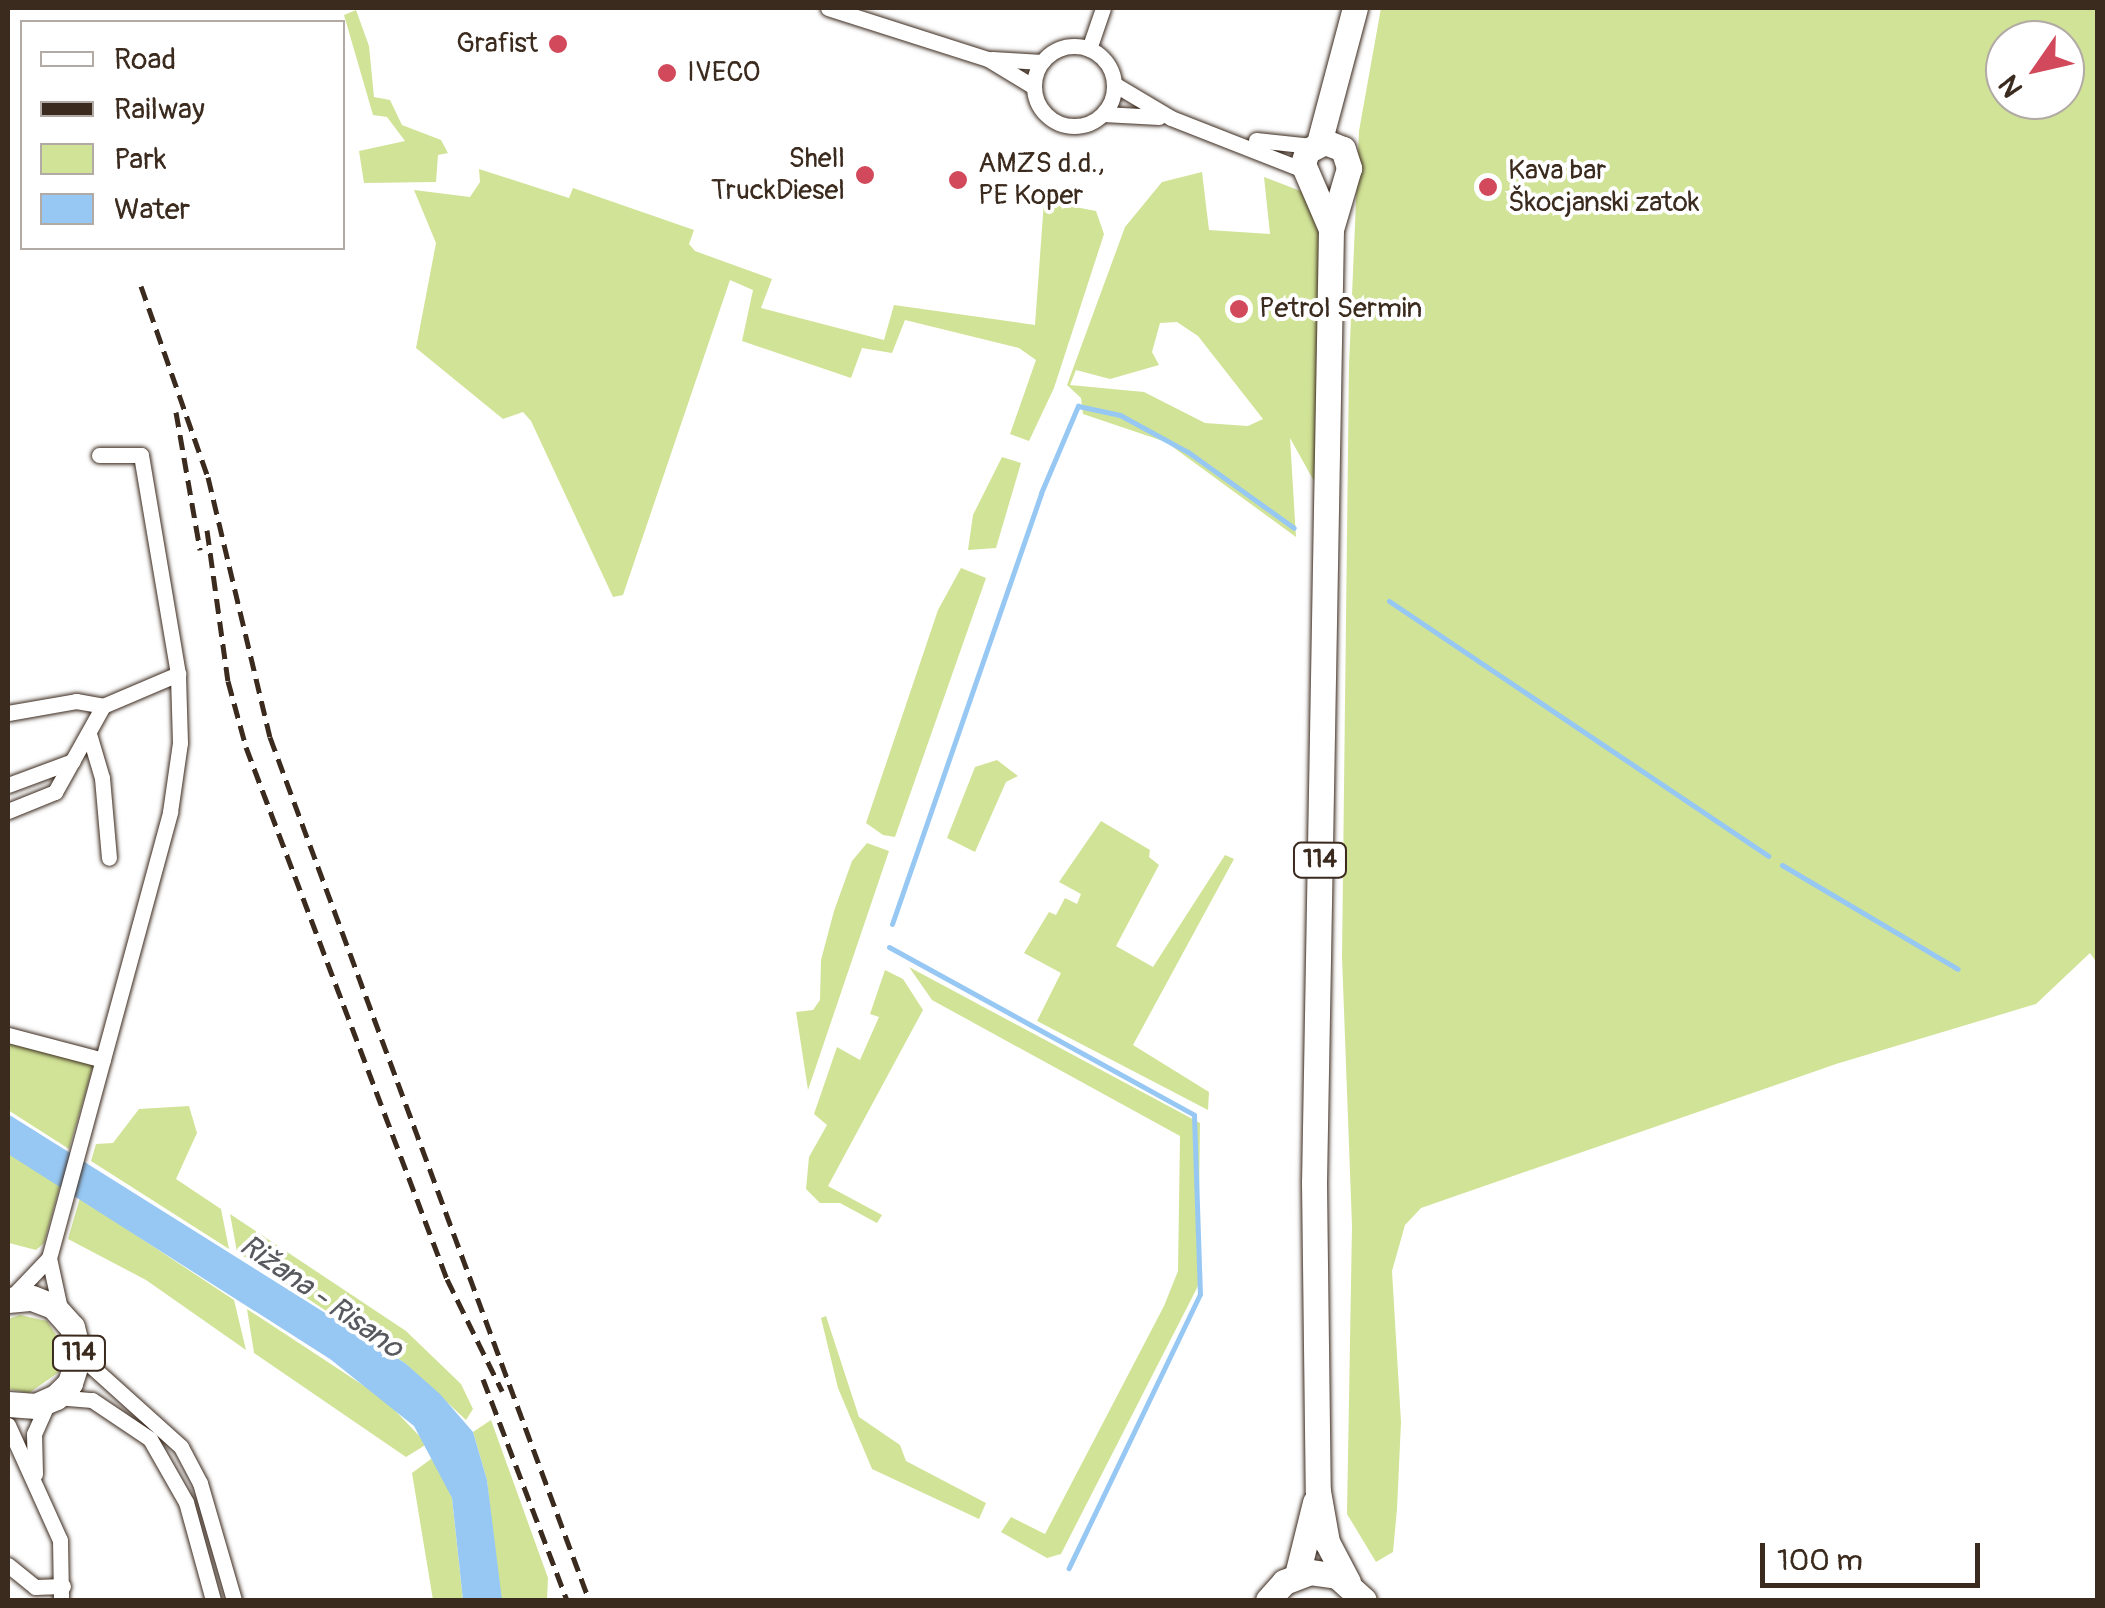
<!DOCTYPE html>
<meta charset="utf-8">
<style>
body{margin:0}
#map{position:relative;width:2105px;height:1608px;overflow:hidden;background:#fff;font-family:Pangolin,sans-serif}
div>[style]{position:absolute}
.green>*{inset:0;background:#d1e397}
.water>*{inset:0;background:#97c8f3}
.stream>*{height:5px;margin:-2.5px;padding:0 2.5px;transform-origin:2.5px;border-radius:2.5px;background:#97c8f3}
.roads{filter:drop-shadow(0 0 2px #3b2a1e) drop-shadow(0 0 2px #3b2a1e)}
.street>*{height:15px;margin:-7.5px;padding:0 7.5px;transform-origin:7.5px;border-radius:7.5px;background:#fff}
.street>.ring{margin:-7.5px;padding:0;box-sizing:content-box;background:none;border:15px solid #fff;border-radius:50%}
.primary>*{height:25px;margin:-12.5px;padding:0 12.5px;transform-origin:12.5px;border-radius:12.5px;background:#fff}
.rail>*{height:5px;margin-top:-2.5px;transform-origin:0;background:repeating-linear-gradient(90deg,#3b2a1e 0 15px,transparent 0 23px)}
.dots>*{width:28px;height:28px;translate:-50% -50%;box-sizing:border-box;border:5px solid #fff;border-radius:50%}
span{translate:-50% -50%;white-space:nowrap;text-align:center;line-height:1.15;-webkit-text-stroke:8px #fff;paint-order:stroke}
.shield-label span{padding:2px 8px;background:#fff;border:2px solid;border-radius:8px;-webkit-text-stroke-width:0}
.shield-label{font-size:25px;color:#3b2a1e;font-weight:700}
.poi-label{font-size:28px;color:#3b2a1e}
.right{translate:-100% -50%;text-align:right}
.left{translate:0 -50%;text-align:left}
.water-label{font-size:30px;color:#57595e;font-style:italic}
.frame{position:absolute;inset:0;border:10px solid #3b2a1e;pointer-events:none}
.legend{position:absolute;left:20px;top:20px;width:325px;height:230px;box-sizing:border-box;background:#fff;border:2px solid #b1aaa5;margin:0;padding:12px 18px;list-style:none;font-size:30px;color:#3b2a1e}
.legend li{display:flex;align-items:center;gap:20px;height:50px}
.legend b{width:50px;border:2px solid #b1aaa5}
.north{position:absolute;left:1985px;top:20px;width:100px;height:100px;box-sizing:border-box;background:#fff;border:2px solid #b1aaa5;border-radius:50%;rotate:236deg;font-size:28px;font-weight:700;line-height:40px;text-align:center;color:#3b2a1e}
.north::after{content:'';display:block;margin:auto;width:35px;height:45px;background:#d1495b;clip-path:polygon(50% 0,100% 100%,50% 72%,0 100%)}
.scale{position:absolute;left:1760px;top:1543px;width:220px;height:45px;box-sizing:border-box;border:5px solid #3b2a1e;border-top:0;padding-left:12px;font-size:30px;line-height:35px;white-space:nowrap;color:#3b2a1e;-webkit-text-stroke:8px #fff;paint-order:stroke}
</style>
<div id="map">
<div class="green">
<i style="clip-path:polygon(evenodd,1381px 8px,2097px 8px,2097px 963px,2090px 953px,2036px 1004px,1836px 1064px,1421px 1208px,1405px 1225px,1392px 1271px,1401px 1422px,1397px 1509px,1393px 1552px,1376px 1562px,1347px 1514px,1352px 1226px,1342px 957px,1349px 365px,1359px 131px,1381px 8px,2005px 40px,2065px 40px,2065px 100px,2005px 100px,2005px 40px)"></i>
<i style="clip-path:polygon(356px 10px,369px 46px,374px 97px,390px 100px,402px 125px,441px 140px,448px 153px,438px 155px,436px 182px,364px 183px,359px 151px,405px 141px,387px 117px,373px 115px,344px 15px)"></i>
<i style="clip-path:polygon(479px 169px,569px 198px,573px 188px,694px 230px,689px 244px,695px 251px,772px 279px,761px 308px,884px 340px,894px 305px,1035px 325px,1044px 201px,1096px 211px,1104px 234px,1054px 388px,1029px 441px,1010px 434px,1036px 360px,1019px 348px,905px 320px,892px 353px,862px 348px,851px 378px,742px 341px,753px 290px,730px 280px,623px 595px,613px 597px,531px 421px,523px 412px,503px 419px,416px 348px,436px 243px,414px 190px,470px 197px,480px 182px)"></i>
<i style="clip-path:polygon(evenodd,1202px 172px,1209px 230px,1270px 234px,1264px 177px,1319px 198px,1319px 490px,1290px 438px,1296px 537px,1166px 442px,1083px 414px,1081px 398px,1067px 385px,1125px 227px,1162px 182px,1202px 172px,1177px 322px,1198px 336px,1263px 419px,1248px 426px,1205px 423px,1144px 392px,1070px 385px,1076px 370px,1110px 379px,1159px 365px,1152px 352px,1160px 323px,1177px 322px)"></i>
<i style="clip-path:polygon(1002px 457px,1021px 463px,996px 548px,968px 550px,973px 515px)"></i>
<i style="clip-path:polygon(961px 568px,986px 578px,895px 837px,883px 835px,866px 823px,938px 610px)"></i>
<i style="clip-path:polygon(997px 760px,1018px 776px,1006px 782px,975px 852px,947px 838px,975px 767px)"></i>
<i style="clip-path:polygon(1101px 821px,1150px 850px,1149px 857px,1159px 865px,1116px 946px,1153px 967px,1225px 855px,1234px 859px,1133px 1045px,1209px 1092px,1208px 1110px,1037px 1021px,1061px 973px,1024px 953px,1049px 912px,1056px 915px,1065px 898px,1077px 904px,1081px 894px,1059px 882px)"></i>
<i style="clip-path:polygon(867px 843px,889px 851px,808px 1090px,796px 1012px,813px 1010px,820px 1000px,821px 960px,834px 911px,852px 861px)"></i>
<i style="clip-path:polygon(909px 967px,1200px 1123px,1198px 1286px,1061px 1554px,1047px 1558px,1001px 1532px,1011px 1517px,1045px 1534px,1164px 1306px,1178px 1271px,1180px 1136px,932px 1000px)"></i>
<i style="clip-path:polygon(885px 970px,903px 979px,923px 1010px,828px 1186px,882px 1215px,877px 1223px,840px 1203px,820px 1203px,806px 1189px,809px 1157px,827px 1125px,814px 1114px,837px 1047px,860px 1060px,879px 1017px,870px 1014px)"></i>
<i style="clip-path:polygon(8px 1043px,94px 1063px,69px 1149px,8px 1110px)"></i>
<i style="clip-path:polygon(189px 1106px,197px 1133px,176px 1179px,221px 1209px,229px 1249px,91px 1161px,96px 1144px,113px 1143px,139px 1109px)"></i>
<i style="clip-path:polygon(8px 1150px,60px 1185px,44px 1243px,36px 1250px,9px 1243px)"></i>
<i style="clip-path:polygon(80px 1198px,234px 1300px,246px 1350px,146px 1280px,68px 1239px)"></i>
<i style="clip-path:polygon(230px 1214px,406px 1331px,461px 1384px,473px 1409px,466px 1420px,405px 1363px,237px 1252px)"></i>
<i style="clip-path:polygon(247px 1309px,384px 1399px,427px 1444px,406px 1457px,254px 1353px)"></i>
<i style="clip-path:polygon(20px 1315px,47px 1321px,62px 1344px,59px 1372px,29px 1393px,8px 1389px,8px 1319px)"></i>
<i style="clip-path:polygon(826px 1316px,859px 1417px,900px 1445px,906px 1461px,986px 1503px,979px 1519px,872px 1469px,838px 1388px,821px 1318px)"></i>
<i style="clip-path:polygon(491px 1420px,548px 1578px,547px 1600px,500px 1600px,487px 1480px,473px 1432px)"></i>
<i style="clip-path:polygon(435px 1456px,452px 1498px,463px 1600px,433px 1600px,412px 1473px)"></i>
</div>
<div class="water">
<i style="clip-path:polygon(8px 1114px,405px 1363px,440px 1394px,473px 1432px,487px 1480px,502px 1600px,463px 1600px,452px 1498px,414px 1426px,330px 1359px,8px 1154px)"></i>
</div>
<div class="stream">
<i style="left:1389px;top:601px;width:457px;rotate:33.9deg"></i>
<i style="left:1782px;top:865px;width:204px;rotate:30.6deg"></i>
<i style="left:892px;top:924px;width:456px;rotate:-70.9deg"></i>
<i style="left:1041px;top:493px;width:95px;rotate:-67deg"></i>
<i style="left:1078px;top:406px;width:43px;rotate:12.1deg"></i>
<i style="left:1120px;top:415px;width:77px;rotate:28.6deg"></i>
<i style="left:1188px;top:452px;width:130px;rotate:35.6deg"></i>
<i style="left:889px;top:947px;width:348px;rotate:28.8deg"></i>
<i style="left:1194px;top:1115px;width:179px;rotate:88.1deg"></i>
<i style="left:1200px;top:1294px;width:304px;rotate:115.6deg"></i>
</div>
<div class="roads">
<div class="street">
<i style="left:828px;top:8px;width:168px;rotate:17.7deg"></i>
<i style="left:988px;top:59px;width:54px;rotate:31.3deg"></i>
<i class="ring" style="left:1034px;top:46px;width:65px;height:65px"></i>
<i style="left:1089px;top:49px;width:43px;rotate:-71.1deg"></i>
<i style="left:992px;top:59px;width:50px;rotate:3.4deg"></i>
<i style="left:1114px;top:84px;width:66px;rotate:30.8deg"></i>
<i style="left:1171px;top:118px;width:143px;rotate:21.4deg"></i>
<i style="left:1103px;top:114px;width:56px;rotate:3.1deg"></i>
<i style="left:1256px;top:140px;width:56px;rotate:6.1deg"></i>
<i style="left:8px;top:713px;width:69px;rotate:-10deg"></i>
<i style="left:76px;top:701px;width:27px;rotate:10deg"></i>
<i style="left:89px;top:734px;width:46px;rotate:73.5deg"></i>
<i style="left:102px;top:778px;width:80px;rotate:85deg"></i>
<i style="left:8px;top:785px;width:69px;rotate:-20.3deg"></i>
<i style="left:8px;top:811px;width:51px;rotate:-22deg"></i>
<i style="left:55px;top:792px;width:98px;rotate:-60.8deg"></i>
<i style="left:103px;top:706px;width:82px;rotate:-23.1deg"></i>
<i style="left:8px;top:1035px;width:98px;rotate:14.7deg"></i>
<i style="left:9px;top:1300px;width:58px;rotate:-46.4deg"></i>
<i style="left:61px;top:1313px;width:56px;rotate:-102.3deg"></i>
<i style="left:49px;top:1258px;width:462px;rotate:-74.8deg"></i>
<i style="left:170px;top:812px;width:70px;rotate:-81.8deg"></i>
<i style="left:180px;top:743px;width:69px;rotate:-91.7deg"></i>
<i style="left:178px;top:674px;width:222px;rotate:-99.6deg"></i>
<i style="left:141px;top:455px;width:42px;rotate:180deg"></i>
<i style="left:79px;top:1355px;width:137px;rotate:42deg"></i>
<i style="left:181px;top:1447px;width:41px;rotate:62.2deg"></i>
<i style="left:200px;top:1483px;width:122px;rotate:73.8deg"></i>
<i style="left:56px;top:1397px;width:36px;rotate:5deg"></i>
<i style="left:92px;top:1400px;width:70px;rotate:33.9deg"></i>
<i style="left:150px;top:1439px;width:73px;rotate:60.3deg"></i>
<i style="left:186px;top:1502px;width:102px;rotate:74.6deg"></i>
<i style="left:8px;top:1425px;width:126px;rotate:65.7deg"></i>
<i style="left:60px;top:1540px;width:60px;rotate:89deg"></i>
<i style="left:35px;top:1474px;width:40px;rotate:-91.4deg"></i>
<i style="left:34px;top:1434px;width:35px;rotate:-66deg"></i>
<i style="left:8px;top:1565px;width:35px;rotate:39deg"></i>
<i style="left:35px;top:1587px;width:28px;rotate:-2deg"></i>
</div>
<div class="primary">
<i style="left:1319px;top:143px;width:140px;rotate:-75.1deg"></i>
<i style="left:1331px;top:229px;width:71px;rotate:-113.3deg"></i>
<i style="left:1303px;top:164px;width:14px;rotate:-73deg"></i>
<i style="left:1307px;top:151px;width:20px;rotate:-27deg"></i>
<i style="left:1325px;top:142px;width:19px;rotate:21deg"></i>
<i style="left:1343px;top:149px;width:20px;rotate:72deg"></i>
<i style="left:1349px;top:168px;width:64px;rotate:106.4deg"></i>
<i style="left:1331px;top:229px;width:953px;rotate:91.02deg"></i>
<i style="left:1314px;top:1182px;width:309px;rotate:89.3deg"></i>
<i style="left:1318px;top:1491px;width:52px;rotate:80deg"></i>
<i style="left:1327px;top:1542px;width:45px;rotate:62.3deg"></i>
<i style="left:8px;top:1300px;width:24px;rotate:-5deg"></i>
<i style="left:32px;top:1298px;width:22px;rotate:21deg"></i>
<i style="left:53px;top:1306px;width:28px;rotate:48deg"></i>
<i style="left:72px;top:1327px;width:29px;rotate:76deg"></i>
<i style="left:79px;top:1355px;width:29px;rotate:108deg"></i>
<i style="left:70px;top:1383px;width:20px;rotate:135deg"></i>
<i style="left:56px;top:1397px;width:22px;rotate:156deg"></i>
<i style="left:36px;top:1406px;width:28px;rotate:-176deg"></i>
<i style="left:1297px;top:1575px;width:75px;rotate:-76.1deg"></i>
<i style="left:1268px;top:1600px;width:24px;rotate:-48deg"></i>
<i style="left:1284px;top:1582px;width:28px;rotate:-21deg"></i>
<i style="left:1310px;top:1572px;width:27px;rotate:8deg"></i>
<i style="left:1337px;top:1576px;width:36px;rotate:42deg"></i>
</div>
</div>
<div class="rail">
<i style="left:141px;top:286px;width:202px;rotate:70.7deg"></i>
<i style="left:208px;top:477px;width:267px;rotate:76.6deg"></i>
<i style="left:270px;top:737px;width:920px;rotate:69.71deg"></i>
<i style="left:176px;top:412px;width:140px;rotate:80.1deg"></i>
<i style="left:207px;top:530px;width:152px;rotate:82.1deg"></i>
<i style="left:228px;top:681px;width:68px;rotate:74.7deg"></i>
<i style="left:246px;top:747px;width:569px;rotate:69.3deg"></i>
<i style="left:447px;top:1279px;width:125px;rotate:63.8deg"></i>
<i style="left:483px;top:1379px;width:236px;rotate:69.2deg"></i>
</div>
<div class="dots">
<i style="left:558px;top:44px;background:#d1495b"></i>
<i style="left:667px;top:73px;background:#d1495b"></i>
<i style="left:865px;top:175px;background:#d1495b"></i>
<i style="left:958px;top:180px;background:#d1495b"></i>
<i style="left:1488px;top:187px;background:#d1495b"></i>
<i style="left:1239px;top:309px;background:#d1495b"></i>
</div>
<div class="shield-label">
<span style="left:1320px;top:860px">114</span>
<span style="left:79px;top:1353px">114</span>
</div>
<div class="poi-label">
<span class="right" style="left:538px;top:44px">Grafist</span>
<span class="left" style="left:687px;top:73px">IVECO</span>
<span class="right" style="left:845px;top:175px">Shell<br>TruckDiesel</span>
<span class="left" style="left:978px;top:180px">AMZS d.d.,<br>PE Koper</span>
<span class="left" style="left:1508px;top:187px">Kava bar<br>Škocjanski zatok</span>
<span class="left" style="left:1259px;top:309px">Petrol Sermin</span>
</div>
<div class="water-label">
<span style="left:321px;top:1297px;rotate:35deg">Rižana - Risano</span>
</div>
<div class="frame"></div>
<ul class="legend">
<li><b style="height:12px;background:#fff"></b>Road</li>
<li><b style="height:12px;background:#3b2a1e"></b>Railway</li>
<li><b style="height:28px;background:#d1e397"></b>Park</li>
<li><b style="height:28px;background:#97c8f3"></b>Water</li>
</ul>
<div class="north">N</div>
<div class="scale">100 m</div>
</div>
